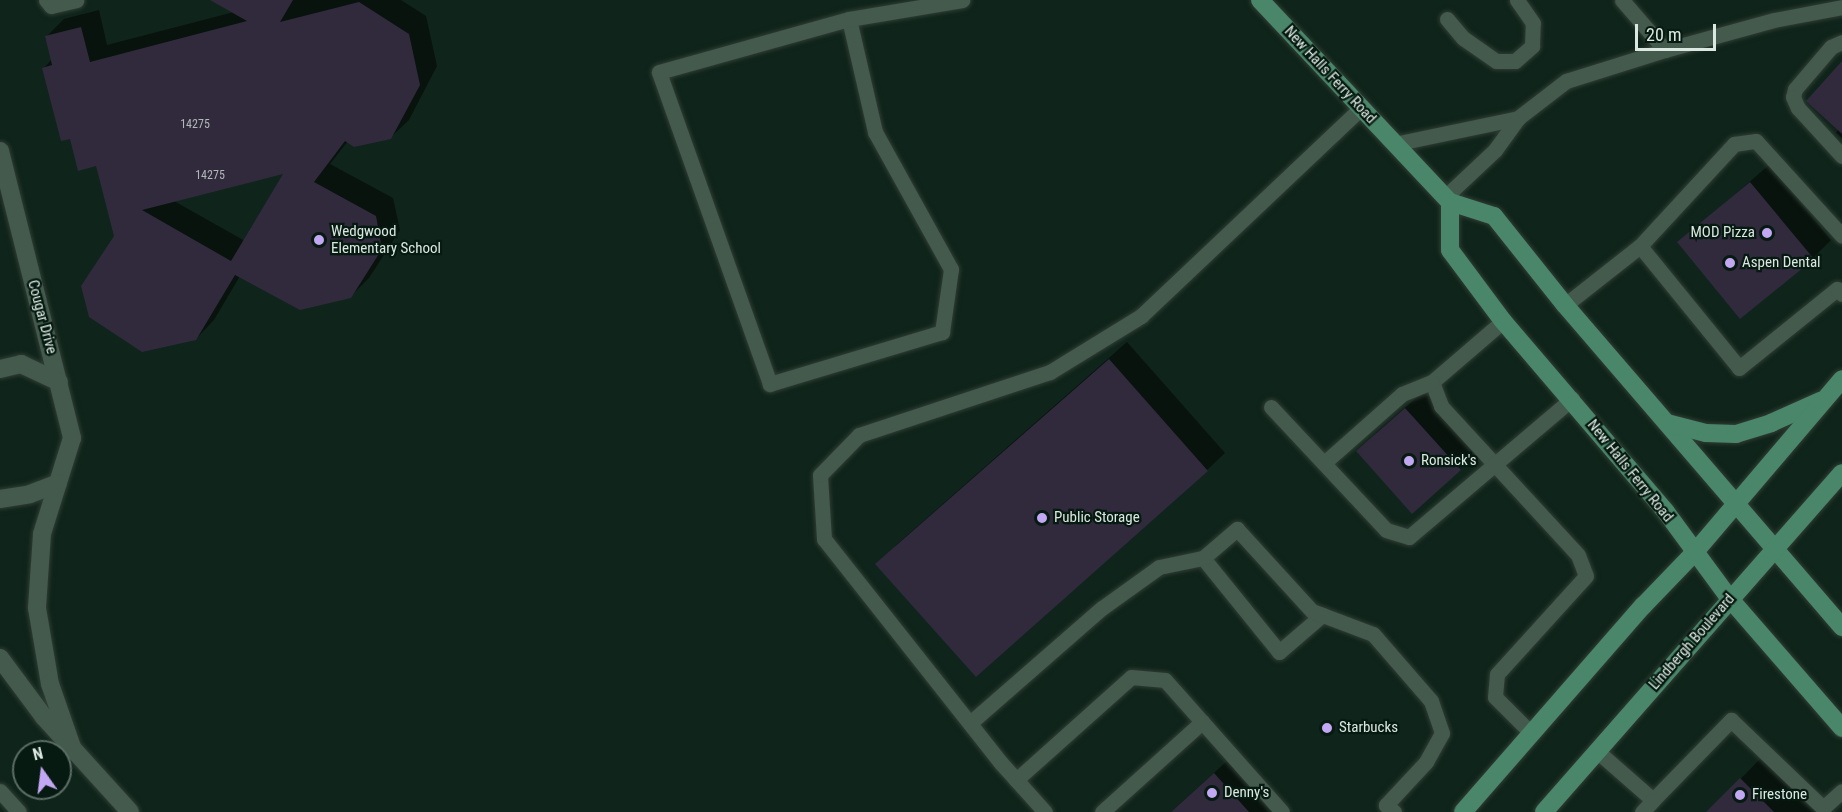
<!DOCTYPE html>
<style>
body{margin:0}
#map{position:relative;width:1842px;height:812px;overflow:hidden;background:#0f241a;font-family:"Roboto Condensed",sans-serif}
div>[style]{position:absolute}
.shadow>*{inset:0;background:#0007}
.building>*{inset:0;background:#312a3d}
.roads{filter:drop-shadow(0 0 2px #303d35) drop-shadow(0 0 2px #303d35)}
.lane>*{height:15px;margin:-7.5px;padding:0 7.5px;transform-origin:7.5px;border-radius:7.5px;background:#435a4d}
.street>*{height:18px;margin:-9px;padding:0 9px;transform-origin:9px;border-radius:9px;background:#435a4d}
.primary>*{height:18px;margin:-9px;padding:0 9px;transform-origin:9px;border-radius:9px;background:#4a8669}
.dots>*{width:16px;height:16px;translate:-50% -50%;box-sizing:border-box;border:3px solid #061a11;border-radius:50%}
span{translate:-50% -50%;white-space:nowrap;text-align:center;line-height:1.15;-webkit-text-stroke:4.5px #061a11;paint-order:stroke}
.number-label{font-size:12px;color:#b0b8b8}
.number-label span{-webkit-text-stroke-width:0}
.street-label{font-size:15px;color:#dbe8e1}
.poi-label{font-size:15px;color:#dbe8e1}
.left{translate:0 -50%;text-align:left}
.right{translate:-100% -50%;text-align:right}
.north{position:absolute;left:12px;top:740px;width:60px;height:60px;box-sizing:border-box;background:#061a11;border:2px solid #5b6c64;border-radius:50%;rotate:346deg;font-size:16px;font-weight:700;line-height:24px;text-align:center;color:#dbe8e1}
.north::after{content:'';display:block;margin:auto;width:21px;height:27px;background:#c2a8f2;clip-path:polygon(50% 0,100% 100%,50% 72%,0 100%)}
.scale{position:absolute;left:1635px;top:24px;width:81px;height:27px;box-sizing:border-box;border:3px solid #dbe8e1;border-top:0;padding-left:8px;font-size:18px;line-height:21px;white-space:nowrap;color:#dbe8e1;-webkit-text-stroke:4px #061a11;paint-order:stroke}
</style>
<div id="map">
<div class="shadow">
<i style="clip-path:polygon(evenodd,213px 0,401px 0,426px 16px,437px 66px,409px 120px,390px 138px,348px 141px,330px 164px,393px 198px,400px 230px,369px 278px,351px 296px,240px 276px,214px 320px,196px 339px,116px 236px,97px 164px,71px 137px,44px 68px,52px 59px,46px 37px,64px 19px,99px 10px,107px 45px,234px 12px,213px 0,286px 172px,245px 241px,174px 201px,286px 172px)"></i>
<i style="clip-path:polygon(1842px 64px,1842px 138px,1836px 133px,1839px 129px)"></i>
<i style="clip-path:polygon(1769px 165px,1831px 240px,1813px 258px,1679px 243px)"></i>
<i style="clip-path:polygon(1127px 342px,1225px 453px,1207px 470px,895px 546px)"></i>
<i style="clip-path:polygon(1424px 391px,1478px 451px,1412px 512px,1376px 433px)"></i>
<i style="clip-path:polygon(1237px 752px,1292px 812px,1171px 812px)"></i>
<i style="clip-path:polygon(1763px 756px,1820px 812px,1708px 812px)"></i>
</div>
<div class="building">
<i style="clip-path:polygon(evenodd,210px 0,293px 0,280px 22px,359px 2px,409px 34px,420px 85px,391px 139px,354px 147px,345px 141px,314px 182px,376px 216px,382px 249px,351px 298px,300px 310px,235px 275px,196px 340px,142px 352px,89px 317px,81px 286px,114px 236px,96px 166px,78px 171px,70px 139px,61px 141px,42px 68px,52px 65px,45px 36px,81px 27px,90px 62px,247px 21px,210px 0,283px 174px,231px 261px,142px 210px,283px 174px)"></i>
<i style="clip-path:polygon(1842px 61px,1842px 134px,1806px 101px)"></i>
<i style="clip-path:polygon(1750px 182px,1814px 259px,1740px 319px,1677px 242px)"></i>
<i style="clip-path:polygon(1109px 359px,1208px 471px,976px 677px,875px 564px)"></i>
<i style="clip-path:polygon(1405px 408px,1461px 470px,1412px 514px,1356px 451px)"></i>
<i style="clip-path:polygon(1214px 773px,1249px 812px,1171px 812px)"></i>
<i style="clip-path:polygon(1740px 778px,1774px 812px,1706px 812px)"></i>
</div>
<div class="roads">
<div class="lane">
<i style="left:46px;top:0;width:8px;rotate:50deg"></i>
<i style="left:51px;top:6px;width:26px;rotate:-13deg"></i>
<i style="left:1622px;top:0;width:66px;rotate:49.3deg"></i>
<i style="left:849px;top:19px;width:116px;rotate:77deg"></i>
<i style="left:875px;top:132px;width:157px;rotate:61deg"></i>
<i style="left:951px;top:269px;width:64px;rotate:98.1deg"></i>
<i style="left:942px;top:332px;width:180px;rotate:163.2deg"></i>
<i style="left:770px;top:384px;width:331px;rotate:-109.6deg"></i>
<i style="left:659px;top:72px;width:197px;rotate:-15.6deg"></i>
<i style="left:849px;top:19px;width:115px;rotate:-9.5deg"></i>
<i style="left:1447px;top:19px;width:25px;rotate:50deg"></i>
<i style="left:1463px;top:38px;width:40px;rotate:34.9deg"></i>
<i style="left:1496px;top:61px;width:19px"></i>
<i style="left:1515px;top:61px;width:23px;rotate:-41deg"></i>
<i style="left:1532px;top:46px;width:23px;rotate:-88deg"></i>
<i style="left:1533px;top:23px;width:28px;rotate:-125deg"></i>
<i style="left:1842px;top:42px;width:12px;rotate:156deg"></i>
<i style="left:1831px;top:47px;width:55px;rotate:130.6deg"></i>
<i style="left:1795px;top:89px;width:8px;rotate:104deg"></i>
<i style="left:1793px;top:97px;width:12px;rotate:66deg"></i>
<i style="left:1798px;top:108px;width:65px;rotate:47.5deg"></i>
<i style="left:1394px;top:144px;width:127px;rotate:-11.8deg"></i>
<i style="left:1445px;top:197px;width:69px;rotate:-43.2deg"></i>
<i style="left:1495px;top:150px;width:39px;rotate:-54deg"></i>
<i style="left:1518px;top:118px;width:61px;rotate:-37.6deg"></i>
<i style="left:1566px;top:81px;width:104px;rotate:-17.4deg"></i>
<i style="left:1665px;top:50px;width:113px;rotate:-15.4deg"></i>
<i style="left:1774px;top:20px;width:69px;rotate:-10.8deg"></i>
<i style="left:1640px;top:246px;width:139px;rotate:-47.3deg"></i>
<i style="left:1734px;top:144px;width:22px;rotate:-8deg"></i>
<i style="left:1756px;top:141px;width:128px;rotate:47.8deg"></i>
<i style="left:1565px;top:305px;width:95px;rotate:-38.2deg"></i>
<i style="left:1640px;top:246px;width:157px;rotate:50.9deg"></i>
<i style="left:1739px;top:368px;width:126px;rotate:-38.9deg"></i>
<i style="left:1837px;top:289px;width:7px;rotate:45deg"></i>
<i style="left:1503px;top:321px;width:94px;rotate:139.3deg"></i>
<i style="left:1432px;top:382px;width:26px;rotate:69deg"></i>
<i style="left:1441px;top:406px;width:202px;rotate:47.4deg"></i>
<i style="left:1578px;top:555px;width:22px;rotate:69deg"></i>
<i style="left:1586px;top:576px;width:132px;rotate:132.2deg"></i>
<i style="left:1497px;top:674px;width:23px;rotate:95deg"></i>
<i style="left:1495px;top:697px;width:52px;rotate:45deg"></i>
<i style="left:1271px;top:407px;width:168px;rotate:46.9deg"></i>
<i style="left:1386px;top:530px;width:24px;rotate:17deg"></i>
<i style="left:1409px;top:537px;width:214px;rotate:-40.3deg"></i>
<i style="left:1324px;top:463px;width:104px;rotate:-41.5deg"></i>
<i style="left:1402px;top:394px;width:32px;rotate:-22deg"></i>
<i style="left:1203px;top:558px;width:121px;rotate:51deg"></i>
<i style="left:1279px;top:652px;width:57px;rotate:-40.7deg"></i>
<i style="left:970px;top:723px;width:175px;rotate:-41.1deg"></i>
<i style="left:1102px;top:608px;width:70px;rotate:-35.7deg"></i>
<i style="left:1159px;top:567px;width:45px;rotate:-11.6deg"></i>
<i style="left:1203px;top:558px;width:45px;rotate:-40.5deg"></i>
<i style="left:1237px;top:529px;width:111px;rotate:47.6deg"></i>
<i style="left:1312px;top:611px;width:65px;rotate:20.7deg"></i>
<i style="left:1373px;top:634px;width:89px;rotate:49.1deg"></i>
<i style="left:1431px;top:701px;width:34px;rotate:71deg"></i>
<i style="left:1442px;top:733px;width:33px;rotate:119deg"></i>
<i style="left:1426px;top:762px;width:59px;rotate:132.9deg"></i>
<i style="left:1386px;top:805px;width:11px;rotate:41deg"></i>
<i style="left:1597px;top:751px;width:74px;rotate:41.2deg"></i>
<i style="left:1653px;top:800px;width:112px;rotate:-45.7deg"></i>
<i style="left:1731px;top:720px;width:127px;rotate:43.7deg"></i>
<i style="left:1823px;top:808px;width:25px;rotate:-42deg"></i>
<i style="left:1016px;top:780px;width:154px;rotate:-41.8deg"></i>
<i style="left:1131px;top:677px;width:34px;rotate:5deg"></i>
<i style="left:1165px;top:680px;width:176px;rotate:48.4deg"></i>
<i style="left:0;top:791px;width:28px;rotate:48deg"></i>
<i style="left:1045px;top:812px;width:66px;rotate:-131.9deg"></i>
<i style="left:1001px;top:763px;width:285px;rotate:-128.3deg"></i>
<i style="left:824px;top:539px;width:64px;rotate:-93.6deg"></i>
<i style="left:820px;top:475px;width:56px;rotate:-45.7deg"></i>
<i style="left:859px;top:435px;width:201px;rotate:-18.3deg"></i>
<i style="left:1050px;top:372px;width:107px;rotate:-31.6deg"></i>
<i style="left:1141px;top:316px;width:303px;rotate:-43.4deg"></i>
<i style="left:1102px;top:812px;width:135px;rotate:-42deg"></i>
<i style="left:1642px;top:812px;width:16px;rotate:-47deg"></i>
</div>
<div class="street">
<i style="left:0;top:151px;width:296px;rotate:75.9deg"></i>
<i style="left:72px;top:438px;width:101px;rotate:107.4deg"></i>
<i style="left:42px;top:534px;width:74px;rotate:93.9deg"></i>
<i style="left:37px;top:608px;width:77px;rotate:80.3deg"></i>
<i style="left:50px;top:684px;width:67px;rotate:70.8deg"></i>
<i style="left:0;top:369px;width:22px;rotate:-13deg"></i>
<i style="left:21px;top:364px;width:42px;rotate:25.3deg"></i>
<i style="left:0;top:499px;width:30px;rotate:-9deg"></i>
<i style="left:30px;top:494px;width:30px;rotate:-21deg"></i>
<i style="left:0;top:658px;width:74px;rotate:53.3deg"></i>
<i style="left:44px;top:717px;width:128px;rotate:47.8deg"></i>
</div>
<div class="primary">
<i style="left:1260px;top:0;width:277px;rotate:46.8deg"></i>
<i style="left:1450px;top:202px;width:46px;rotate:17.7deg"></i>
<i style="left:1494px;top:216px;width:114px;rotate:51.4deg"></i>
<i style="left:1565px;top:305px;width:425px;rotate:49.3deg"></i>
<i style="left:1450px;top:202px;width:48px;rotate:90deg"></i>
<i style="left:1450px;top:250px;width:89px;rotate:53.3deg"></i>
<i style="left:1503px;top:321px;width:251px;rotate:49.5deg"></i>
<i style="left:1666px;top:512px;width:108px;rotate:53.7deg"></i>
<i style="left:1730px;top:599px;width:171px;rotate:49deg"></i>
<i style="left:1667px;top:423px;width:40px;rotate:14.4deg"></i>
<i style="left:1706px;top:433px;width:30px;rotate:2deg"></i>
<i style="left:1736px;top:434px;width:37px;rotate:-17deg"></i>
<i style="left:1771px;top:423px;width:54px;rotate:-24.2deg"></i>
<i style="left:1463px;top:812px;width:274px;rotate:-48.9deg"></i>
<i style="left:1643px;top:606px;width:75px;rotate:-46.1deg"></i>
<i style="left:1695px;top:552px;width:227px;rotate:-49.6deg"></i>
<i style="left:1544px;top:812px;width:451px;rotate:-48.7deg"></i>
</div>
</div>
<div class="dots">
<i style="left:1767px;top:233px;background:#c2a8f2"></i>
<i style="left:319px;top:240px;background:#c2a8f2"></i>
<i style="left:1730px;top:263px;background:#c2a8f2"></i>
<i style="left:1409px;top:461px;background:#c2a8f2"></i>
<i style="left:1042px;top:518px;background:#c2a8f2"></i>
<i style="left:1327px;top:728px;background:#c2a8f2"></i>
<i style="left:1212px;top:793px;background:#c2a8f2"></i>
<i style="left:1740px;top:795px;background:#c2a8f2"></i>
</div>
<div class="number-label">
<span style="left:195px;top:125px">14275</span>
<span style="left:210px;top:176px">14275</span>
</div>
<div class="street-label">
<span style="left:1330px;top:75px;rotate:47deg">New Halls Ferry Road</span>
<span style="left:42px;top:317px;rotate:75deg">Cougar Drive</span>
<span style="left:1630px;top:471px;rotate:51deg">New Halls Ferry Road</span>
<span style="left:1692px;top:642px;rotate:-49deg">Lindbergh Boulevard</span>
</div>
<div class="poi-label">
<span class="left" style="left:331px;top:240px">Wedgwood<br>Elementary School</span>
<span class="right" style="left:1755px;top:233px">MOD Pizza</span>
<span class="left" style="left:1742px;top:263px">Aspen Dental</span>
<span class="left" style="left:1421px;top:461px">Ronsick's</span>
<span class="left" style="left:1054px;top:518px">Public Storage</span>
<span class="left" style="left:1339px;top:728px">Starbucks</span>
<span class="left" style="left:1224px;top:793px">Denny's</span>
<span class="left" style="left:1752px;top:795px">Firestone</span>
</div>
<div class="north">N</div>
<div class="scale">20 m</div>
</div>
